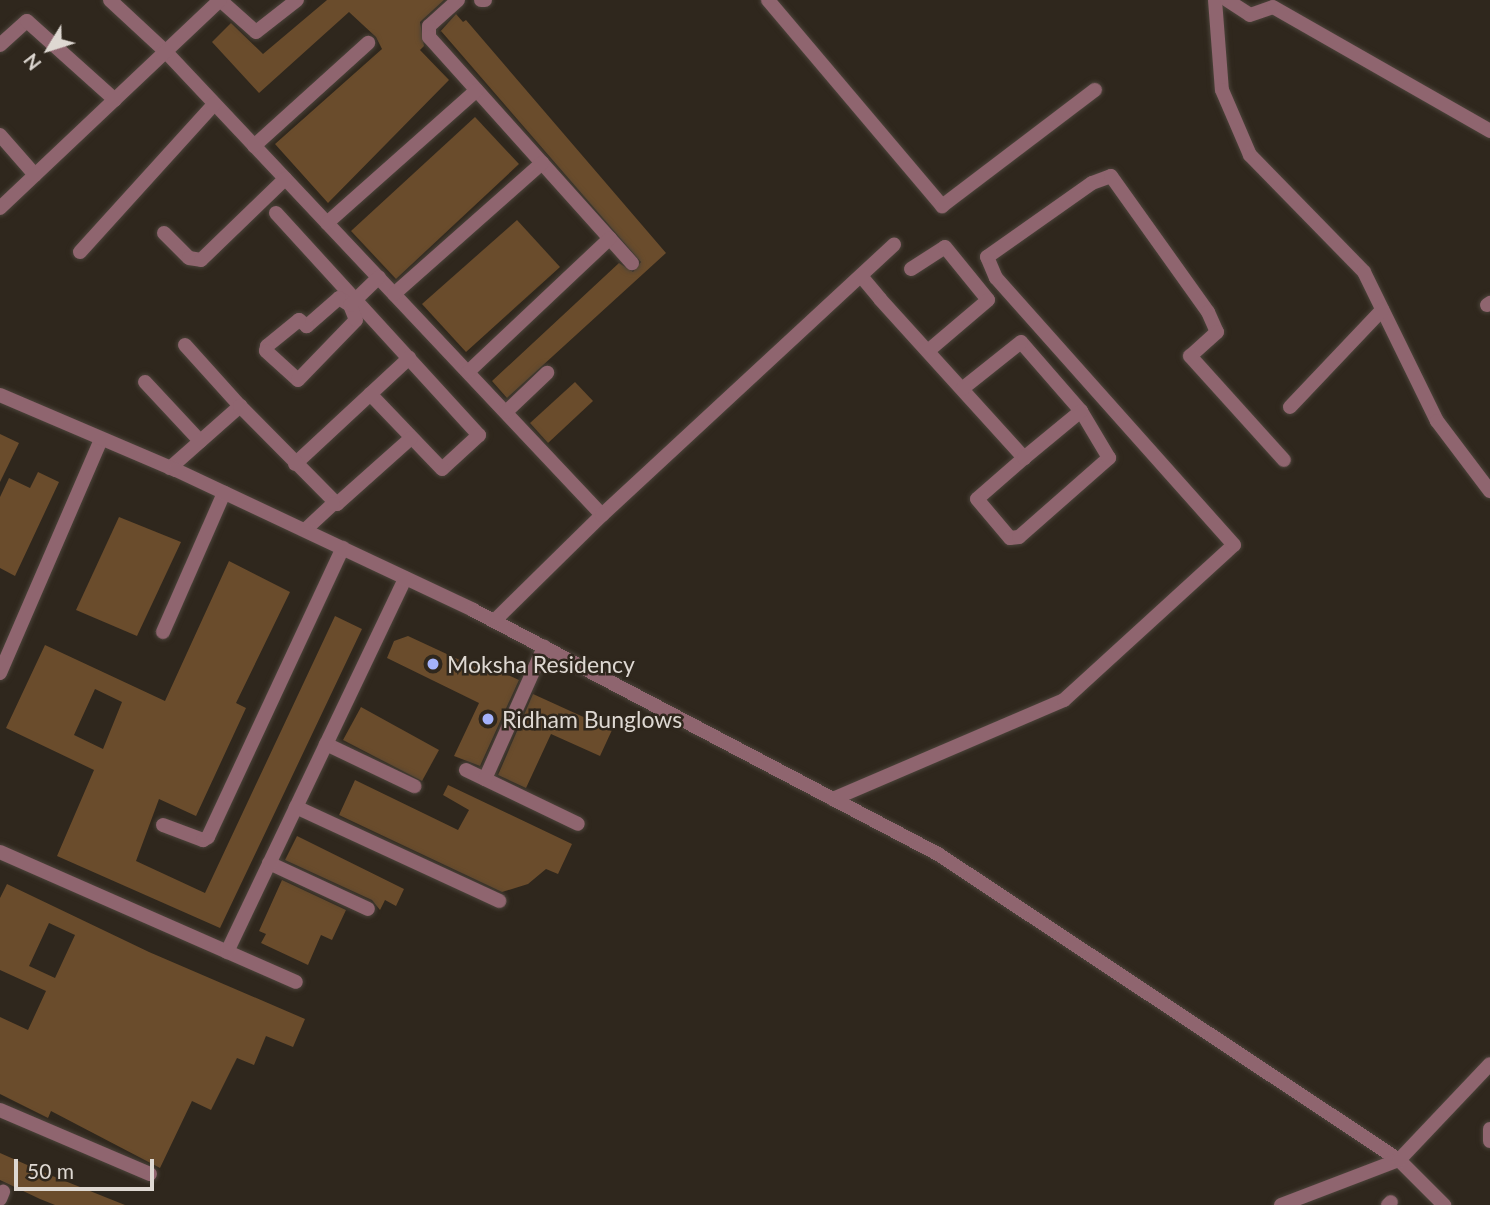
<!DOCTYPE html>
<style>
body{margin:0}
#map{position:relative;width:1490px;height:1205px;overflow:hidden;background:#2f271d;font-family:Lato,sans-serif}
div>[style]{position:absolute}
.building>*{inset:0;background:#6a4c2c}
.roads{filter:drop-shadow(0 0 2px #4b433a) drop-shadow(0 0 2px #4b433a)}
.minor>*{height:14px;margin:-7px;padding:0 7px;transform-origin:7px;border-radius:7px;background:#8f656f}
.tertiary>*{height:14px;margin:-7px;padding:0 7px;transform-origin:7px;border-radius:7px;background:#8f656f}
.dots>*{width:19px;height:19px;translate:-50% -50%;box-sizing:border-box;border:4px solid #2f271d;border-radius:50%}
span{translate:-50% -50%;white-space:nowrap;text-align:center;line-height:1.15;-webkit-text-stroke:5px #2f271d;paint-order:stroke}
.poi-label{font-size:23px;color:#ded8d2}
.left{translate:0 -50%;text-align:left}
.north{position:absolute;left:14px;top:14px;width:70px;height:70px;-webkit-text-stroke:5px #2f271d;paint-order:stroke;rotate:232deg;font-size:19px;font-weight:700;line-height:28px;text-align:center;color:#ded8d2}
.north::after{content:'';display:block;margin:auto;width:24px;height:32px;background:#ded8d2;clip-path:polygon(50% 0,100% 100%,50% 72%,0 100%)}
.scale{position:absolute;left:14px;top:1159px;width:140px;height:32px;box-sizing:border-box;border:4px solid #ded8d2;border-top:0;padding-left:9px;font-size:21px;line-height:24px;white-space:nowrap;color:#ded8d2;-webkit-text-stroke:5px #2f271d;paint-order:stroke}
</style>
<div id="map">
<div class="building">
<i style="clip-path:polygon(327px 0,444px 0,420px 22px,424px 46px,420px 50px,449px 80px,328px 203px,275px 144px,382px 49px,376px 37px,349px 12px,259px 93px,212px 42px,231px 23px,263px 54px)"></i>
<i style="clip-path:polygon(456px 14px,463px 22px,466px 20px,666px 253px,507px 398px,492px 381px,619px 263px,633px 272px,641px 262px,441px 31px,439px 33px)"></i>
<i style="clip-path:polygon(475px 117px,519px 164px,396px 279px,351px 231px)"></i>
<i style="clip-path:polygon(517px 220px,560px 267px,466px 352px,422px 304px)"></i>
<i style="clip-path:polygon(575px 382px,593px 401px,548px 443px,530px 423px)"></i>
<i style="clip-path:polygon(0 434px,19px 443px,0 482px)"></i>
<i style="clip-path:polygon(38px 472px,59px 482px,15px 576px,0 568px,0 497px,9px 478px,30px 488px)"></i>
<i style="clip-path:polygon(119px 517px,181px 542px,137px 636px,76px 610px)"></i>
<i style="clip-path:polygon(evenodd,229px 561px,290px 592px,236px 703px,246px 708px,196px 816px,159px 799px,136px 861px,205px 893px,335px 616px,362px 629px,220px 928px,57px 856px,94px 770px,6px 728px,45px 645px,165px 701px,229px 561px,95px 689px,122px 702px,103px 749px,74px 735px,95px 689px)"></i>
<i style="clip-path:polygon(408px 636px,492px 675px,495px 669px,519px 680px,480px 766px,454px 756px,479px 703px,387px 658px,394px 641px)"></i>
<i style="clip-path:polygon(533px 694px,612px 730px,600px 756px,551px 734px,526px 788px,498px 775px)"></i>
<i style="clip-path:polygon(361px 707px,439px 750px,422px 781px,343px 740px)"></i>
<i style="clip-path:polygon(355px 780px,458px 830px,469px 810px,443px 795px,448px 785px,572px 844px,558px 874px,546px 869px,528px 884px,502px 892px,339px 815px)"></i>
<i style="clip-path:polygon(297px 836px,404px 889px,396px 906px,385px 900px,380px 910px,372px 900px,285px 860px)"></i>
<i style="clip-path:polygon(282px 880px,346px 910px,332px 940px,321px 935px,308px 965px,261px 943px,266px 934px,259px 931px)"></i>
<i style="clip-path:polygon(evenodd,7px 884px,149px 952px,305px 1019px,293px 1047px,266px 1036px,254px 1065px,237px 1058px,211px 1110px,192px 1101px,160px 1168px,51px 1111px,48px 1118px,0 1094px,0 1017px,28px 1030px,46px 991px,0 970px,0 898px,7px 884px,49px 923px,75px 935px,55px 978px,29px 966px,49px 923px)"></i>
<i style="clip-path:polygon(0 1153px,50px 1175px,125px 1205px,55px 1205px,40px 1199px,0 1180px)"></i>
</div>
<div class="roads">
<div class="minor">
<i style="left:110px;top:0;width:76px;rotate:42.9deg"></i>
<i style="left:166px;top:52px;width:636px;rotate:46.72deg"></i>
<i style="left:602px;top:515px;width:151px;rotate:135.5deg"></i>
<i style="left:220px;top:0;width:48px;rotate:41.6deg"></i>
<i style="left:256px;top:32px;width:52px;rotate:-38deg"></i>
<i style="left:458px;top:0;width:39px;rotate:138deg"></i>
<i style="left:429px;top:26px;width:11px;rotate:90deg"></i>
<i style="left:429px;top:37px;width:304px;rotate:48.1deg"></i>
<i style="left:481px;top:0;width:4px"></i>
<i style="left:768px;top:0;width:270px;rotate:49.8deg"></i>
<i style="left:942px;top:206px;width:192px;rotate:-37.2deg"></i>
<i style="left:1215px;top:0;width:90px;rotate:85.6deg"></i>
<i style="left:1222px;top:90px;width:71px;rotate:66.7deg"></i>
<i style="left:1250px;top:155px;width:163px;rotate:45.7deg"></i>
<i style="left:1364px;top:272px;width:166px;rotate:63.9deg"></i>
<i style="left:1437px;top:421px;width:88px;rotate:52.9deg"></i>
<i style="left:1227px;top:0;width:27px;rotate:33deg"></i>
<i style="left:1250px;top:15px;width:24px;rotate:-19deg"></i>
<i style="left:1273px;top:7px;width:250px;rotate:29.7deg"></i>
<i style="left:0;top:45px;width:36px;rotate:-42deg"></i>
<i style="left:27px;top:21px;width:118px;rotate:41.9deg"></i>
<i style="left:0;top:135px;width:53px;rotate:48.8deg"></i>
<i style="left:254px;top:146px;width:154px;rotate:-42.1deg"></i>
<i style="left:0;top:208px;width:303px;rotate:-43.4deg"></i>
<i style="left:276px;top:213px;width:301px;rotate:47.6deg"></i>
<i style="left:479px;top:435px;width:50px;rotate:137.4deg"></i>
<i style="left:442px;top:469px;width:104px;rotate:-133.8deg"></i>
<i style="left:327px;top:223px;width:200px;rotate:-41.6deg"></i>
<i style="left:164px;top:233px;width:35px;rotate:45deg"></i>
<i style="left:189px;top:258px;width:12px;rotate:9deg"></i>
<i style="left:201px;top:260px;width:117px;rotate:-44deg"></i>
<i style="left:80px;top:252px;width:200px;rotate:-47.8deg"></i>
<i style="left:911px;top:269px;width:40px;rotate:-32.9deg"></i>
<i style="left:945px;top:247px;width:68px;rotate:50.9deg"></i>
<i style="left:988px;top:300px;width:79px;rotate:139.6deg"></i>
<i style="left:861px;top:276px;width:30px;rotate:50deg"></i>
<i style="left:880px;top:299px;width:215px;rotate:47.8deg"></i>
<i style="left:1024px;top:458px;width:62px;rotate:138.9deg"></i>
<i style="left:977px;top:499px;width:51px;rotate:49.8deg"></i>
<i style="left:1010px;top:538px;width:9px;rotate:-6deg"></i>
<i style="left:1019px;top:537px;width:120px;rotate:-41.3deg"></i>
<i style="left:1109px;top:458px;width:55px;rotate:-120.8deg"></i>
<i style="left:1081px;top:411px;width:91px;rotate:-131deg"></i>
<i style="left:1021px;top:342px;width:75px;rotate:141.5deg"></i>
<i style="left:394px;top:294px;width:198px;rotate:-41.5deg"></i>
<i style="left:350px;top:305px;width:13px;rotate:-148deg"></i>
<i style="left:339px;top:298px;width:43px;rotate:138.8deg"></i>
<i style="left:307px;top:326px;width:10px;rotate:-143deg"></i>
<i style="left:299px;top:320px;width:41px;rotate:140.9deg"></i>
<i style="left:267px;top:346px;width:5px;rotate:101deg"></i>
<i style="left:266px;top:351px;width:43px;rotate:42.2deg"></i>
<i style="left:298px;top:380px;width:83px;rotate:-46deg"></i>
<i style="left:356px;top:320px;width:16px;rotate:-112deg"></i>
<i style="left:350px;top:305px;width:40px;rotate:-44deg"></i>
<i style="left:1487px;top:305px;width:4px;rotate:-34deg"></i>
<i style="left:185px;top:345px;width:82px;rotate:48deg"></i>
<i style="left:468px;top:372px;width:195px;rotate:-43.3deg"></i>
<i style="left:145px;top:382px;width:81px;rotate:47deg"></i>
<i style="left:1290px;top:407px;width:134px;rotate:-46.5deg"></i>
<i style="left:506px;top:412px;width:57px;rotate:-43.6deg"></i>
<i style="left:1024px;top:458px;width:74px;rotate:-39.5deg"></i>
<i style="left:295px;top:464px;width:156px;rotate:-42.9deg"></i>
<i style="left:170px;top:468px;width:94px;rotate:-41.5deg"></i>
<i style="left:240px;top:406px;width:138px;rotate:45.3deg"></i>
<i style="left:337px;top:504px;width:99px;rotate:-41.7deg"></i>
<i style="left:602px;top:515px;width:398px;rotate:-42.8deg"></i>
<i style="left:305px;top:530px;width:38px;rotate:-43deg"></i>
<i style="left:163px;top:632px;width:152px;rotate:-66.3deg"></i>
<i style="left:0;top:673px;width:254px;rotate:-66.6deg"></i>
<i style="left:326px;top:744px;width:98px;rotate:25.5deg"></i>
<i style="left:466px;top:770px;width:124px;rotate:25.7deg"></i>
<i style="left:485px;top:779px;width:145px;rotate:-65.9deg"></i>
<i style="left:833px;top:799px;width:251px;rotate:-23.2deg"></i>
<i style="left:1064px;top:700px;width:230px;rotate:-42.4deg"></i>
<i style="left:1234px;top:545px;width:358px;rotate:-131.7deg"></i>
<i style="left:996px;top:278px;width:23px;rotate:-113deg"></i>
<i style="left:987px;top:257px;width:128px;rotate:-35.2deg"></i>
<i style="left:1092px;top:183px;width:20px;rotate:-20deg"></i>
<i style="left:1111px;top:176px;width:167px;rotate:54.5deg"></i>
<i style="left:1208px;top:312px;width:22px;rotate:66deg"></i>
<i style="left:1217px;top:332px;width:36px;rotate:138deg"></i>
<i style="left:1190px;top:356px;width:140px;rotate:47.9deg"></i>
<i style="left:296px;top:807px;width:224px;rotate:24.8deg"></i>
<i style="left:163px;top:825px;width:43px;rotate:20.6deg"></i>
<i style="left:203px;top:840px;width:6px;rotate:-31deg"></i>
<i style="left:208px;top:837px;width:319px;rotate:-65deg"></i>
<i style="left:0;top:852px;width:323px;rotate:23.7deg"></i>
<i style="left:269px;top:863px;width:109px;rotate:24.9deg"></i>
<i style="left:227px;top:952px;width:414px;rotate:-64.5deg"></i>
<i style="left:0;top:1110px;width:163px;rotate:23.1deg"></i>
<i style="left:1490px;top:1129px;width:12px;rotate:90deg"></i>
<i style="left:0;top:1199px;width:8px;rotate:-67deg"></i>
<i style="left:1388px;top:1205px;width:4px;rotate:-45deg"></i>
</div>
<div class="tertiary">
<i style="left:0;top:395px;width:191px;rotate:23.1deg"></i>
<i style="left:176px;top:470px;width:328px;rotate:25.2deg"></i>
<i style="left:473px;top:610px;width:525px;rotate:27.69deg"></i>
<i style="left:938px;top:854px;width:553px;rotate:33.58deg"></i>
<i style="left:1399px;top:1160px;width:64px;rotate:45deg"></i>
<i style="left:1281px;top:1205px;width:126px;rotate:-20.9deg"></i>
<i style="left:1399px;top:1160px;width:132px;rotate:-46.5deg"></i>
</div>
</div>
<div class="dots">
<i style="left:433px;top:664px;background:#a4b2fc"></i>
<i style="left:488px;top:719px;background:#a4b2fc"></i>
</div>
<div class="poi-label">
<span class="left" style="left:447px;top:664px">Moksha Residency</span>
<span class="left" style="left:502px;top:719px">Ridham Bunglows</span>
</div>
<div class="north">N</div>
<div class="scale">50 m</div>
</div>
